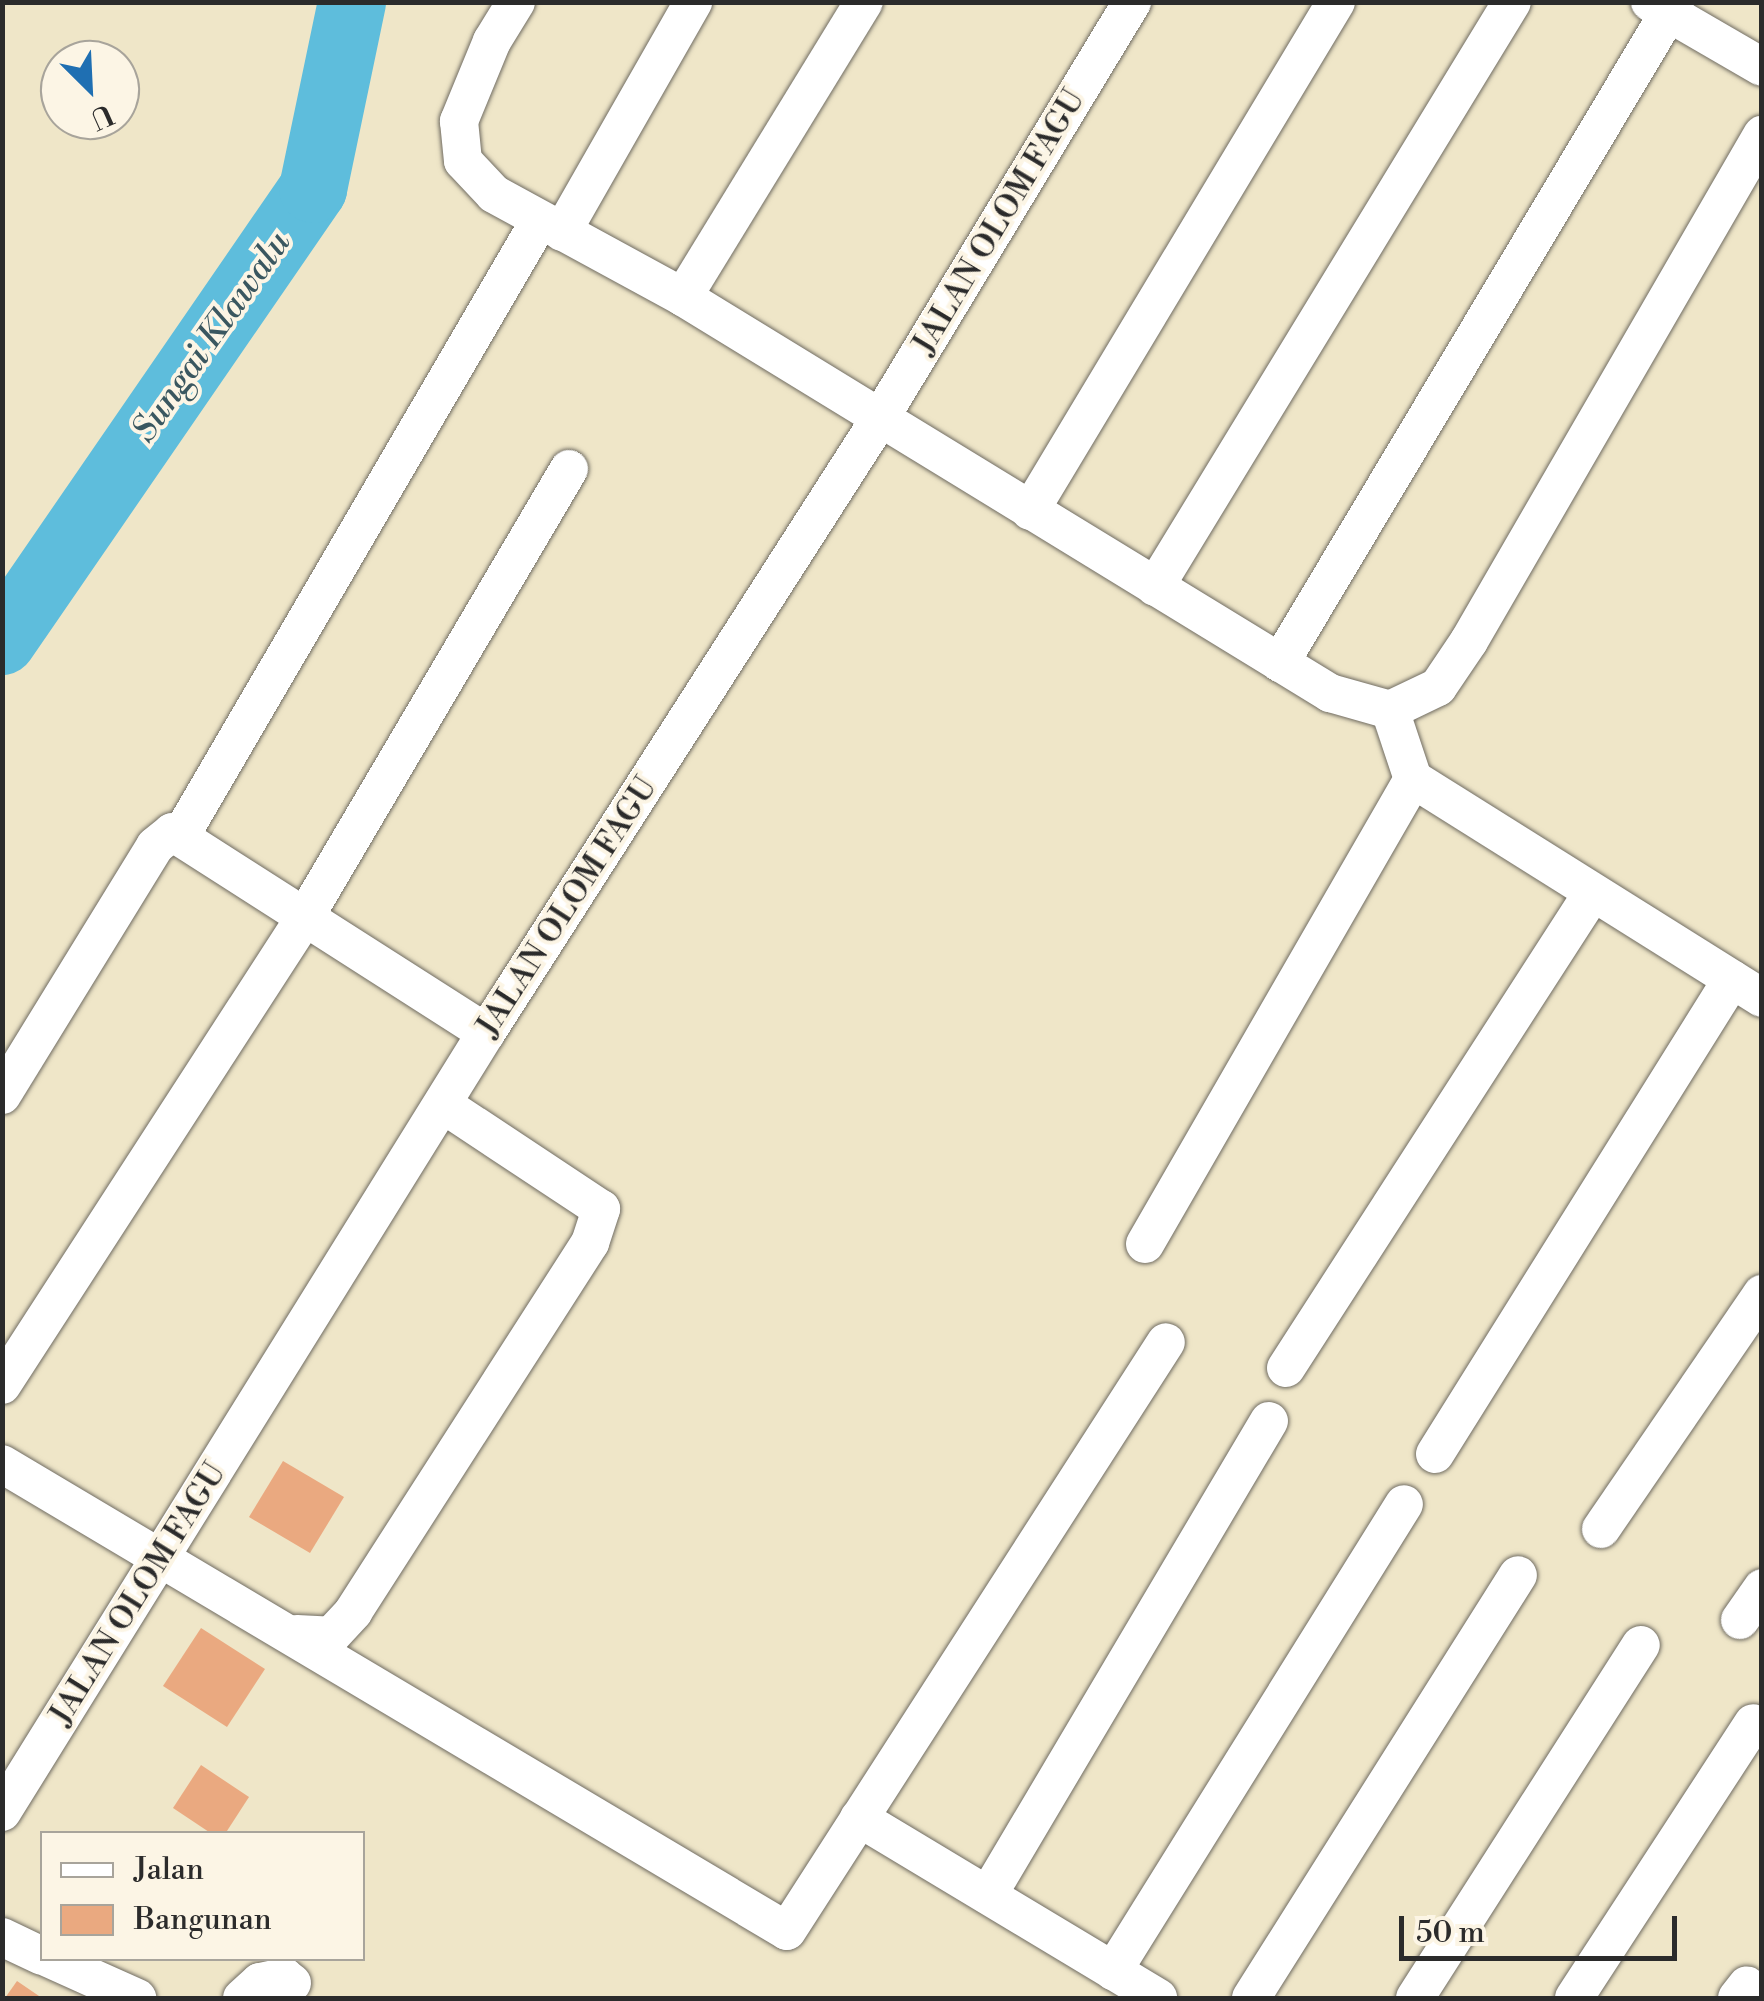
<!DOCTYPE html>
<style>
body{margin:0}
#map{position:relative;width:1764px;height:2001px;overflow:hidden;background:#efe6c8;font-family:"Libre Bodoni",serif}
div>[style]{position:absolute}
.river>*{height:68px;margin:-34px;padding:0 34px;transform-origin:34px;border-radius:34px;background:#5ebddc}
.building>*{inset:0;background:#eaa980}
.roads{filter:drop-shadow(0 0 2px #706c62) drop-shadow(0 0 2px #706c62)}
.minor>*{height:38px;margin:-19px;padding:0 19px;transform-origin:19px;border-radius:19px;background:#fff}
span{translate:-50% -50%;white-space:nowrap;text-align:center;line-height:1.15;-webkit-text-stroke:8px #fcf5e5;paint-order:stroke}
.street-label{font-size:32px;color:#2b2b2b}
.water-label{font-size:35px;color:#3a5760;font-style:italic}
.frame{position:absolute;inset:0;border:5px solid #2b2b2b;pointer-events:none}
.legend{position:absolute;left:40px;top:1831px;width:325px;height:130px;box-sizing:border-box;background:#fcf5e5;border:2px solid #a8a49b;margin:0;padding:12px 18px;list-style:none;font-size:30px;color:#2b2b2b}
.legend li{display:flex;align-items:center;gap:20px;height:50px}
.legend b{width:50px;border:2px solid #a8a49b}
.north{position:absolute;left:40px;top:40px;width:100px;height:100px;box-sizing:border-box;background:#fcf5e5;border:2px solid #a8a49b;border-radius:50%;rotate:156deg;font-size:28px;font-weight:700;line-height:40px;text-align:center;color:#2b2b2b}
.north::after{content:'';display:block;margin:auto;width:35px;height:45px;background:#1f6fb2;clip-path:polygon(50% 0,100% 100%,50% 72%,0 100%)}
.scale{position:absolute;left:1399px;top:1916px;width:278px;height:45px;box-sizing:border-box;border:5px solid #2b2b2b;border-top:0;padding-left:12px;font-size:30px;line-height:35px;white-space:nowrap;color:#2b2b2b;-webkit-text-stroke:8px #fcf5e5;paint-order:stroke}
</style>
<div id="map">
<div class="river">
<i style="left:2px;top:641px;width:549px;rotate:-55.47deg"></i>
<i style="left:313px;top:189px;width:191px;rotate:-78.2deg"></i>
</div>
<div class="building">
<i style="clip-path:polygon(283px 1461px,344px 1497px,310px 1553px,249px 1517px)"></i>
<i style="clip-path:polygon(201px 1628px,265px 1669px,227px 1727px,163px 1686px)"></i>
<i style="clip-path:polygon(201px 1765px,249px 1797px,225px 1834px,212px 1834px,173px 1808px)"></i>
<i style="clip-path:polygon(17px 1981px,42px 1998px,5px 1998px)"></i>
</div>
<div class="roads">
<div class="minor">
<i style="left:516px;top:2px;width:46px;rotate:121.6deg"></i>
<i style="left:492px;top:41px;width:87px;rotate:112.4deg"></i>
<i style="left:459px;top:121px;width:40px;rotate:84.3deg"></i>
<i style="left:463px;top:161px;width:45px;rotate:46.8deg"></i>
<i style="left:494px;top:194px;width:215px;rotate:28.6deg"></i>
<i style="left:683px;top:297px;width:759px;rotate:31.47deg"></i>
<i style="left:1330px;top:693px;width:62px;rotate:15.8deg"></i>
<i style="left:1390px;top:710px;width:53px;rotate:-25.6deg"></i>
<i style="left:1438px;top:687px;width:55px;rotate:-56deg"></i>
<i style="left:1469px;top:641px;width:585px;rotate:-59.93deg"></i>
<i style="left:1650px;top:2px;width:129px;rotate:30.1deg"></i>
<i style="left:562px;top:232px;width:265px;rotate:-60.3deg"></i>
<i style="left:683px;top:297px;width:346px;rotate:-58.5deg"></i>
<i style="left:1030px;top:511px;width:594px;rotate:-58.99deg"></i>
<i style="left:1155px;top:587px;width:685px;rotate:-58.61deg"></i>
<i style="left:1280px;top:663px;width:770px;rotate:-59.14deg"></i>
<i style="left:1390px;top:710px;width:73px;rotate:71.6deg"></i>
<i style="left:1413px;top:779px;width:412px;rotate:32.1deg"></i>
<i style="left:181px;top:835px;width:712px;rotate:-59.73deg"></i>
<i style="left:2px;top:1095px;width:292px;rotate:-58.4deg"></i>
<i style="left:155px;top:846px;width:22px;rotate:-39deg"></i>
<i style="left:172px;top:832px;width:373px;rotate:32.6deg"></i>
<i style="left:1145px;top:1244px;width:537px;rotate:-60.04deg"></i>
<i style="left:1286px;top:1368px;width:566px;rotate:-57.18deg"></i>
<i style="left:2px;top:1385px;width:558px;rotate:-57.08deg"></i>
<i style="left:305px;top:917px;width:520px;rotate:-59.49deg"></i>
<i style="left:1435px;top:1454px;width:560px;rotate:-57.98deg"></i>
<i style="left:2px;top:1464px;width:913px;rotate:30.75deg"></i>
<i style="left:787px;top:1931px;width:700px;rotate:-57.24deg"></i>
<i style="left:1601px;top:1529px;width:285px;rotate:-55.6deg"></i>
<i style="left:1740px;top:1620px;width:39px;rotate:-55deg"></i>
<i style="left:297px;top:1634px;width:34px;rotate:3deg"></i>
<i style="left:331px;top:1636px;width:33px;rotate:-47deg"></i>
<i style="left:353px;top:1612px;width:439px;rotate:-57.3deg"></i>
<i style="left:590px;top:1243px;width:36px;rotate:-72deg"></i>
<i style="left:601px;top:1209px;width:188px;rotate:-146.5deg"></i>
<i style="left:2px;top:1812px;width:917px;rotate:-58.15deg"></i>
<i style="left:486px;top:1033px;width:728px;rotate:-57.34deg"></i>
<i style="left:879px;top:420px;width:489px;rotate:-58.8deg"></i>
<i style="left:859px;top:1818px;width:349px;rotate:31deg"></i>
<i style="left:988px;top:1895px;width:551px;rotate:-59.34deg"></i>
<i style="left:2px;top:1937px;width:44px;rotate:25.4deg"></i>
<i style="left:48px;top:1958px;width:98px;rotate:24.2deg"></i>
<i style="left:1113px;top:1971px;width:550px;rotate:-58.07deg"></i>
<i style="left:242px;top:1998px;width:24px;rotate:-42deg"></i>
<i style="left:260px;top:1982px;width:25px;rotate:-12deg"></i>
<i style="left:284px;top:1977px;width:10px;rotate:37deg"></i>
<i style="left:1251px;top:1998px;width:500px;rotate:-57.74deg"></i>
<i style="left:1415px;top:1998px;width:419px;rotate:-57.4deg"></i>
<i style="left:1574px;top:1998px;width:328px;rotate:-56.9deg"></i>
<i style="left:1737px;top:1998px;width:16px;rotate:-52deg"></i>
</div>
</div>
<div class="street-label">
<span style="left:999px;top:222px;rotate:-59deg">JALAN OLOM FAGU</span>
<span style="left:567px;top:907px;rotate:-57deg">JALAN OLOM FAGU</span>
<span style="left:138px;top:1594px;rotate:-58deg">JALAN OLOM FAGU</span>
</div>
<div class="water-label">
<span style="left:212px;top:337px;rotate:-55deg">Sungai Klawalu</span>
</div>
<div class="frame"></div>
<ul class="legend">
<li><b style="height:12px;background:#fff"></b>Jalan</li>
<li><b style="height:28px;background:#eaa980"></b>Bangunan</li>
</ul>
<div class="north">U</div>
<div class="scale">50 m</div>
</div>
